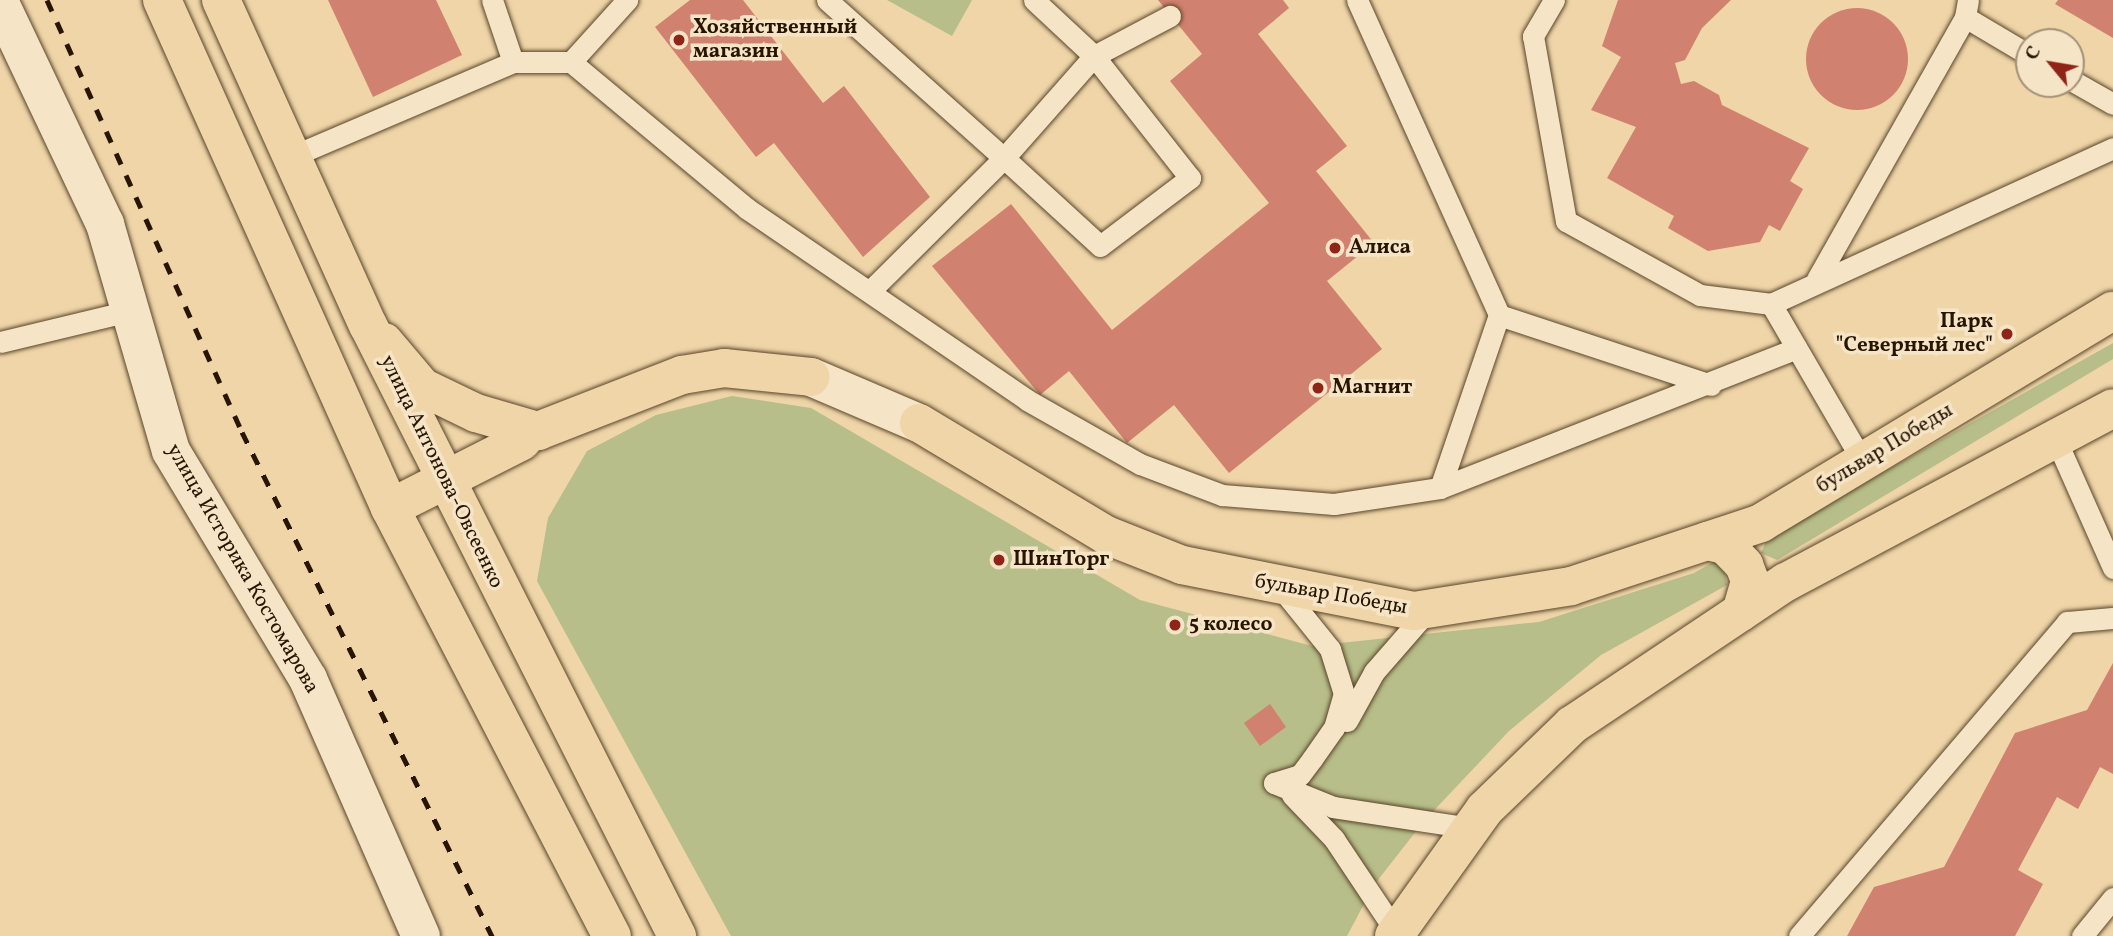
<!DOCTYPE html>
<meta charset="utf-8">
<style>
body{margin:0}
#map{position:relative;width:2113px;height:936px;overflow:hidden;background:#efd5a8;font-family:Vollkorn,serif}
div>[style]{position:absolute}
.green>*{inset:0;background:#b7be89}
.building>*{inset:0;background:#d1816f}
.round{border-radius:50%}
.roads{filter:drop-shadow(0 0 2px #59452a) drop-shadow(0 0 2px #59452a)}
.service>*{height:21px;margin:-10.5px;padding:0 10.5px;transform-origin:10.5px;border-radius:10.5px;background:#f5e4c6}
.minor>*{height:38px;margin:-19px;padding:0 19px;transform-origin:19px;border-radius:19px;background:#f5e4c6}
.secondary>*{height:38px;margin:-19px;padding:0 19px;transform-origin:19px;border-radius:19px;background:#f5e4c6}
.primary>*{height:38px;margin:-19px;padding:0 19px;transform-origin:19px;border-radius:19px;background:#efd5a8}
.trunk>*{height:38px;margin:-19px;padding:0 19px;transform-origin:19px;border-radius:19px;background:#efd5a8}
.rail>*{height:5px;margin-top:-2.5px;transform-origin:0;background:repeating-linear-gradient(90deg,#271500 0 12px,transparent 0 24px)}
.dots>*{width:19px;height:19px;translate:-50% -50%;box-sizing:border-box;border:4px solid #f5e4c6;border-radius:50%}
span{translate:-50% -50%;white-space:nowrap;text-align:center;line-height:1.15;-webkit-text-stroke:7px #f5e4c6;paint-order:stroke}
.poi-label{font-size:21px;color:#271500;font-weight:700}
.left{translate:0 -50%;text-align:left}
.right{translate:-100% -50%;text-align:right}
.street-label{font-size:21px;color:#271500}
.north{position:absolute;left:2015px;top:28px;width:70px;height:70px;box-sizing:border-box;background:#f5e4c6;border:2px solid #a39177;border-radius:50%;rotate:300deg;font-size:19px;font-weight:700;line-height:28px;text-align:center;color:#271500}
.north::after{content:'';display:block;margin:auto;width:24px;height:32px;background:#8f2418;clip-path:polygon(50% 0,100% 100%,50% 72%,0 100%)}
</style>
<div id="map">
<div class="green">
<i style="clip-path:polygon(887px 0,972px 0,952px 36px)"></i>
<i style="clip-path:polygon(2113px 343px,2113px 359px,1777px 560px,1761px 553px,1768px 537px)"></i>
<i style="clip-path:polygon(732px 396px,811px 408px,1140px 600px,1312px 646px,1539px 622px,1694px 573px,1722px 557px,1727px 585px,1601px 655px,1509px 731px,1424px 821px,1374px 885px,1347px 936px,731px 936px,537px 581px,548px 518px,587px 451px,656px 415px)"></i>
</div>
<div class="building">
<i style="clip-path:polygon(328px 0,436px 0,462px 55px,373px 97px)"></i>
<i style="clip-path:polygon(690px 0,743px 0,823px 103px,844px 86px,930px 197px,863px 257px,774px 143px,756px 157px,655px 27px)"></i>
<i style="clip-path:polygon(1158px 0,1283px 0,1289px 8px,1258px 34px,1347px 146px,1316px 171px,1374px 243px,1327px 281px,1382px 349px,1229px 473px,1174px 405px,1127px 443px,1069px 371px,1040px 395px,932px 266px,1011px 204px,1112px 330px,1269px 203px,1170px 81px,1202px 54px)"></i>
<i style="clip-path:polygon(1618px 0,1731px 0,1702px 28px,1685px 60px,1675px 63px,1681px 84px,1694px 81px,1719px 95px,1722px 105px,1809px 148px,1790px 181px,1803px 189px,1780px 231px,1769px 225px,1760px 242px,1708px 251px,1668px 228px,1674px 216px,1607px 178px,1636px 127px,1591px 110px,1621px 57px,1602px 46px)"></i>
<i style="clip-path:polygon(2058px 0,2113px 0,2113px 38px,2055px 4px)"></i>
<i class="round" style="left:1806px;top:8px;width:102px;height:102px"></i>
<i style="clip-path:polygon(2113px 663px,2113px 774px,2100px 767px,2078px 809px,2057px 797px,2018px 870px,2043px 884px,2015px 936px,1847px 936px,1874px 887px,1944px 867px,2015px 733px,2087px 710px)"></i>
<i style="clip-path:polygon(1270px 704px,1286px 727px,1260px 746px,1244px 723px)"></i>
</div>
<div class="roads">
<div class="service">
<i style="left:827px;top:0;width:237px;rotate:41.8deg"></i>
<i style="left:1004px;top:158px;width:136px;rotate:-48.6deg"></i>
<i style="left:1094px;top:56px;width:82px;rotate:-137deg"></i>
<i style="left:1357px;top:0;width:346px;rotate:65.7deg"></i>
<i style="left:1499px;top:315px;width:223px;rotate:18.3deg"></i>
<i style="left:1554px;top:0;width:42px;rotate:120.3deg"></i>
<i style="left:1533px;top:36px;width:188px;rotate:79.9deg"></i>
<i style="left:1566px;top:221px;width:153px;rotate:28.9deg"></i>
<i style="left:1700px;top:295px;width:72px;rotate:7.2deg"></i>
<i style="left:1968px;top:0;width:17px;rotate:100deg"></i>
<i style="left:1965px;top:17px;width:74px;rotate:30.7deg"></i>
<i style="left:513px;top:62px;width:58px"></i>
<i style="left:571px;top:62px;width:84px;rotate:-47.9deg"></i>
<i style="left:571px;top:62px;width:228px;rotate:39.8deg"></i>
<i style="left:746px;top:208px;width:340px;rotate:34.3deg"></i>
<i style="left:1027px;top:400px;width:130px;rotate:29.5deg"></i>
<i style="left:1140px;top:464px;width:88px;rotate:20.7deg"></i>
<i style="left:1222px;top:495px;width:112px;rotate:4.6deg"></i>
<i style="left:1334px;top:504px;width:107px;rotate:-8.6deg"></i>
<i style="left:1440px;top:488px;width:383px;rotate:-21.4deg"></i>
<i style="left:2071px;top:80px;width:48px;rotate:29.7deg"></i>
<i style="left:288px;top:158px;width:245px;rotate:-23.1deg"></i>
<i style="left:513px;top:62px;width:65px;rotate:-108.7deg"></i>
<i style="left:1817px;top:279px;width:301px;rotate:-60.5deg"></i>
<i style="left:870px;top:291px;width:189px;rotate:-44.8deg"></i>
<i style="left:1004px;top:158px;width:130px;rotate:42.5deg"></i>
<i style="left:1100px;top:246px;width:113px;rotate:-37.1deg"></i>
<i style="left:1190px;top:178px;width:155px;rotate:-128.2deg"></i>
<i style="left:1094px;top:56px;width:86px;rotate:-27.8deg"></i>
<i style="left:0;top:342px;width:133px;rotate:-13.5deg"></i>
<i style="left:2057px;top:442px;width:138px;rotate:66deg"></i>
<i style="left:1863px;top:462px;width:183px;rotate:-120.2deg"></i>
<i style="left:1771px;top:304px;width:376px;rotate:-24.5deg"></i>
<i style="left:1440px;top:488px;width:183px;rotate:-71.2deg"></i>
<i style="left:1347px;top:721px;width:56px;rotate:-61.1deg"></i>
<i style="left:1374px;top:672px;width:82px;rotate:-48.9deg"></i>
<i style="left:1274px;top:783px;width:27px;rotate:-17deg"></i>
<i style="left:1300px;top:775px;width:20px;rotate:-53deg"></i>
<i style="left:1312px;top:759px;width:38px;rotate:-55deg"></i>
<i style="left:1334px;top:728px;width:35px;rotate:-74deg"></i>
<i style="left:1344px;top:694px;width:47px;rotate:-107.3deg"></i>
<i style="left:1330px;top:649px;width:78px;rotate:-128.8deg"></i>
<i style="left:1274px;top:783px;width:64px;rotate:22.1deg"></i>
<i style="left:1333px;top:807px;width:140px;rotate:8.7deg"></i>
<i style="left:1292px;top:795px;width:61px;rotate:46.3deg"></i>
<i style="left:1334px;top:839px;width:112px;rotate:56.3deg"></i>
<i style="left:1799px;top:936px;width:413px;rotate:-49.5deg"></i>
<i style="left:2067px;top:622px;width:46px;rotate:-5deg"></i>
<i style="left:2082px;top:936px;width:49px;rotate:-50.8deg"></i>
</div>
<div class="minor">
<i style="left:0;top:3px;width:245px;rotate:64.6deg"></i>
<i style="left:105px;top:224px;width:236px;rotate:73.8deg"></i>
<i style="left:171px;top:451px;width:266px;rotate:59deg"></i>
<i style="left:308px;top:679px;width:281px;rotate:66.3deg"></i>
</div>
<div class="secondary">
<i style="left:811px;top:377px;width:117px;rotate:23.1deg"></i>
</div>
<div class="primary">
<i style="left:384px;top:342px;width:59px;rotate:49.8deg"></i>
<i style="left:422px;top:387px;width:60px;rotate:25.7deg"></i>
<i style="left:476px;top:413px;width:65px;rotate:16.2deg"></i>
<i style="left:538px;top:431px;width:155px;rotate:-21.3deg"></i>
<i style="left:682px;top:375px;width:43px;rotate:-9.5deg"></i>
<i style="left:724px;top:368px;width:87px;rotate:5.9deg"></i>
<i style="left:919px;top:423px;width:218px;rotate:30.9deg"></i>
<i style="left:1106px;top:535px;width:82px;rotate:21.5deg"></i>
<i style="left:1182px;top:565px;width:237px;rotate:11.2deg"></i>
<i style="left:1414px;top:611px;width:159px;rotate:-9deg"></i>
<i style="left:1571px;top:586px;width:200px;rotate:-18.3deg"></i>
<i style="left:1761px;top:523px;width:411px;rotate:-31.1deg"></i>
<i style="left:390px;top:508px;width:148px;rotate:-26.9deg"></i>
<i style="left:1707px;top:541px;width:18px;rotate:13deg"></i>
<i style="left:1725px;top:545px;width:28px;rotate:46deg"></i>
<i style="left:1744px;top:565px;width:17px;rotate:69deg"></i>
<i style="left:1750px;top:581px;width:32px;rotate:106deg"></i>
<i style="left:1394px;top:936px;width:156px;rotate:-54.4deg"></i>
<i style="left:1485px;top:809px;width:121px;rotate:-44deg"></i>
<i style="left:1572px;top:725px;width:257px;rotate:-33.8deg"></i>
<i style="left:1786px;top:582px;width:370px;rotate:-28deg"></i>
</div>
<div class="trunk">
<i style="left:162px;top:0;width:557px;rotate:65.83deg"></i>
<i style="left:390px;top:508px;width:482px;rotate:62.6deg"></i>
<i style="left:221px;top:0;width:357px;rotate:65.7deg"></i>
<i style="left:368px;top:325px;width:685px;rotate:63.17deg"></i>
</div>
</div>
<div class="rail">
<i style="left:47px;top:0;width:474px;rotate:65.7deg"></i>
<i style="left:242px;top:432px;width:563px;rotate:63.62deg"></i>
</div>
<div class="dots">
<i style="left:679px;top:40px;background:#8f2418"></i>
<i style="left:1335px;top:248px;background:#8f2418"></i>
<i style="left:2007px;top:334px;background:#8f2418"></i>
<i style="left:1318px;top:388px;background:#8f2418"></i>
<i style="left:999px;top:560px;background:#8f2418"></i>
<i style="left:1175px;top:625px;background:#8f2418"></i>
</div>
<div class="poi-label">
<span class="left" style="left:693px;top:40px">Хозяйственный<br>магазин</span>
<span class="left" style="left:1349px;top:248px">Алиса</span>
<span class="right" style="left:1993px;top:334px">Парк<br>"Северный лес"</span>
<span class="left" style="left:1332px;top:388px">Магнит</span>
<span class="left" style="left:1013px;top:560px">ШинТорг</span>
<span class="left" style="left:1189px;top:625px">5 колесо</span>
</div>
<div class="street-label">
<span style="left:1885px;top:449px;rotate:-31deg">бульвар Победы</span>
<span style="left:441px;top:472px;rotate:64deg">улица Антонова-Овсеенко</span>
<span style="left:242px;top:569px;rotate:60deg">улица Историка Костомарова</span>
<span style="left:1331px;top:595px;rotate:10deg">бульвар Победы</span>
</div>
<div class="north">С</div>
</div>
